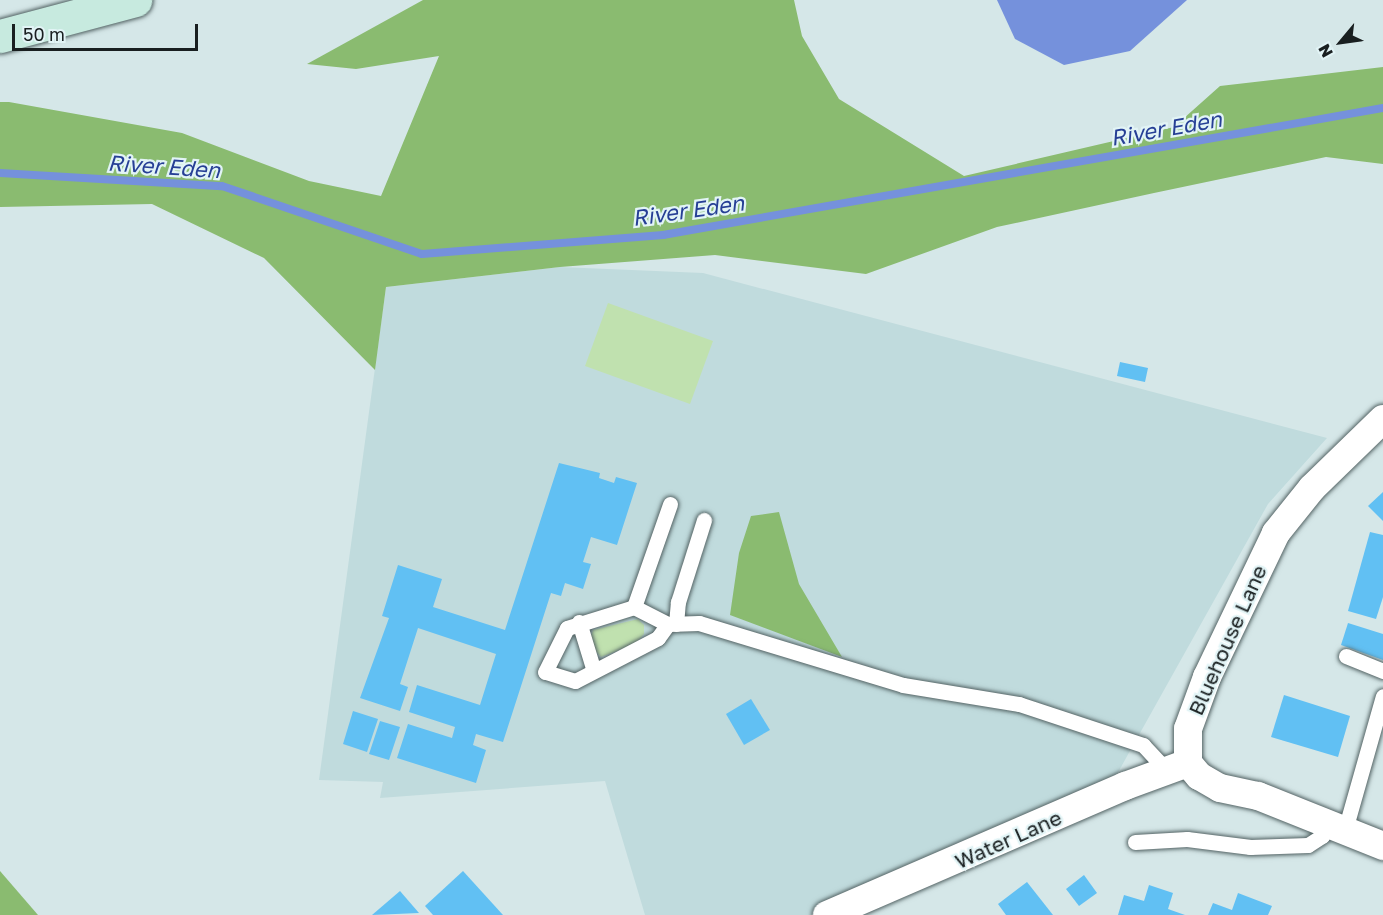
<!DOCTYPE html>
<style>
body{margin:0}
#map{position:relative;width:1383px;height:915px;overflow:hidden;background:#d5e7e8;font-family:"Golos Text",sans-serif}
div>[style]{position:absolute}
.built>*{inset:0;background:#c0dbdd}
.green>*{inset:0;background:#c0e1af}
.forest>*{inset:0;background:#8abb70}
.water>*{inset:0;background:#7591dc}
.stream>*{height:8px;margin:-4px;padding:0 4px;transform-origin:4px;border-radius:4px;background:#7591dc}
.building>*{inset:0;background:#61c0f3}
.roads{filter:drop-shadow(0 0 2px #536364) drop-shadow(0 0 2px #536364)}
.service>*{height:15px;margin:-7.5px;padding:0 7.5px;transform-origin:7.5px;border-radius:7.5px;background:#fff}
.minor>*{height:28px;margin:-14px;padding:0 14px;transform-origin:14px;border-radius:14px;background:#fff}
.secondary>*{height:33px;margin:-16.5px;padding:0 16.5px;transform-origin:16.5px;border-radius:16.5px;background:#c7eadf}
span{translate:-50% -50%;white-space:nowrap;text-align:center;line-height:1.15;-webkit-text-stroke:4.5px #e2f4f6;paint-order:stroke}
.street-label{font-size:21px;color:#191f20}
.water-label{font-size:22px;color:#263f95;font-style:italic}
.north{position:absolute;left:1311px;top:12px;width:60px;height:60px;-webkit-text-stroke:4px #e2f4f6;paint-order:stroke;rotate:241deg;font-size:16px;font-weight:700;line-height:24px;text-align:center;color:#191f20}
.north::after{content:'';display:block;margin:auto;width:21px;height:27px;background:#191f20;clip-path:polygon(50% 0,100% 100%,50% 72%,0 100%)}
.scale{position:absolute;left:12px;top:24px;width:186px;height:27px;box-sizing:border-box;border:3px solid #191f20;border-top:0;padding-left:8px;font-size:18px;line-height:21px;white-space:nowrap;color:#191f20;-webkit-text-stroke:4px #e2f4f6;paint-order:stroke}
</style>
<div id="map">
<div class="built">
<i style="clip-path:polygon(560px 267px,703px 273px,1327px 438px,1268px 504px,1116px 776px,810px 915px,645px 915px,605px 781px,380px 798px,383px 782px,319px 780px,386px 287px)"></i>
</div>
<div class="green">
<i style="clip-path:polygon(608px 303px,713px 341px,690px 404px,585px 366px)"></i>
<i style="clip-path:polygon(638px 619px,644px 625px,644px 634px,635px 644px,601px 657px,595px 650px,591px 636px,593px 630px)"></i>
</div>
<div class="forest">
<i style="clip-path:polygon(423px 0,794px 0,802px 36px,839px 99px,964px 176px,1174px 127px,1220px 86px,1383px 67px,1383px 164px,1326px 157px,1154px 193px,997px 227px,866px 274px,715px 255px,560px 267px,386px 287px,375px 370px,264px 258px,152px 204px,0 207px,0 102px,9px 102px,182px 133px,309px 181px,381px 196px,439px 56px,356px 69px,307px 64px)"></i>
<i style="clip-path:polygon(779px 512px,799px 584px,842px 657px,730px 615px,739px 553px,751px 516px)"></i>
<i style="clip-path:polygon(0 871px,38px 915px,0 915px)"></i>
</div>
<div class="water">
<i style="clip-path:polygon(997px 0,1187px 0,1130px 51px,1064px 65px,1015px 39px)"></i>
</div>
<div class="stream">
<i style="left:0;top:173px;width:222px;rotate:3.4deg"></i>
<i style="left:222px;top:186px;width:211px;rotate:18.8deg"></i>
<i style="left:422px;top:254px;width:242px;rotate:-4.5deg"></i>
<i style="left:663px;top:235px;width:731px;rotate:-10deg"></i>
</div>
<div class="building">
<i style="clip-path:polygon(1120px 362px,1148px 368px,1145px 382px,1117px 376px)"></i>
<i style="clip-path:polygon(559px 463px,600px 473px,599px 478px,614px 483px,616px 477px,637px 483px,617px 545px,591px 537px,583px 562px,591px 564px,583px 589px,565px 583px,561px 596px,551px 593px,503px 742px,476px 734px,473px 745px,486px 750px,476px 783px,397px 758px,408px 724px,452px 738px,455px 727px,409px 712px,417px 685px,480px 705px,496px 654px,418px 628px,400px 684px,408px 687px,400px 711px,360px 698px,389px 618px,382px 616px,398px 565px,442px 579px,433px 607px,505px 630px)"></i>
<i style="clip-path:polygon(1383px 492px,1383px 521px,1368px 506px)"></i>
<i style="clip-path:polygon(1370px 532px,1383px 535px,1383px 597px,1376px 619px,1348px 611px)"></i>
<i style="clip-path:polygon(1348px 623px,1383px 634px,1383px 660px,1341px 645px)"></i>
<i style="clip-path:polygon(1284px 695px,1350px 716px,1338px 757px,1271px 737px)"></i>
<i style="clip-path:polygon(751px 699px,770px 730px,744px 745px,726px 714px)"></i>
<i style="clip-path:polygon(353px 711px,378px 719px,367px 752px,343px 744px)"></i>
<i style="clip-path:polygon(380px 721px,400px 727px,389px 760px,369px 754px)"></i>
<i style="clip-path:polygon(463px 871px,503px 915px,433px 915px,425px 906px)"></i>
<i style="clip-path:polygon(1084px 875px,1097px 893px,1079px 906px,1066px 889px)"></i>
<i style="clip-path:polygon(1027px 882px,1053px 915px,1006px 915px,998px 904px)"></i>
<i style="clip-path:polygon(1149px 885px,1173px 893px,1168px 909px,1185px 915px,1118px 915px,1124px 895px,1144px 901px)"></i>
<i style="clip-path:polygon(400px 891px,419px 913px,372px 915px)"></i>
<i style="clip-path:polygon(1238px 893px,1272px 906px,1268px 915px,1208px 915px,1213px 903px,1232px 910px)"></i>
</div>
<div class="roads">
<div class="service">
<i style="left:634px;top:607px;width:38px;rotate:27deg"></i>
<i style="left:668px;top:624px;width:17px;rotate:126deg"></i>
<i style="left:658px;top:638px;width:93px;rotate:152.6deg"></i>
<i style="left:575px;top:681px;width:31px;rotate:-163deg"></i>
<i style="left:545px;top:672px;width:49px;rotate:-63.4deg"></i>
<i style="left:567px;top:628px;width:70px;rotate:-17.4deg"></i>
<i style="left:634px;top:607px;width:109px;rotate:-70.7deg"></i>
<i style="left:579px;top:622px;width:48px;rotate:73.1deg"></i>
<i style="left:668px;top:624px;width:31px;rotate:-2deg"></i>
<i style="left:699px;top:623px;width:213px;rotate:16.9deg"></i>
<i style="left:903px;top:685px;width:118px;rotate:9.3deg"></i>
<i style="left:1019px;top:704px;width:131px;rotate:18.3deg"></i>
<i style="left:1143px;top:745px;width:34px;rotate:47deg"></i>
<i style="left:676px;top:624px;width:22px;rotate:-85deg"></i>
<i style="left:678px;top:602px;width:86px;rotate:-72.4deg"></i>
<i style="left:1346px;top:656px;width:40px;rotate:22deg"></i>
<i style="left:1345px;top:830px;width:139px;rotate:-74.2deg"></i>
<i style="left:1135px;top:842px;width:52px;rotate:-3.3deg"></i>
<i style="left:1187px;top:839px;width:64px;rotate:7.2deg"></i>
<i style="left:1250px;top:847px;width:58px;rotate:-2deg"></i>
<i style="left:1308px;top:845px;width:17px;rotate:-33deg"></i>
<i style="left:1322px;top:836px;width:13px;rotate:-77deg"></i>
</div>
<div class="minor">
<i style="left:1383px;top:419px;width:99px;rotate:135.8deg"></i>
<i style="left:1312px;top:488px;width:58px;rotate:128.7deg"></i>
<i style="left:1276px;top:533px;width:160px;rotate:115.6deg"></i>
<i style="left:1207px;top:677px;width:55px;rotate:110.1deg"></i>
<i style="left:1188px;top:729px;width:34px;rotate:90deg"></i>
<i style="left:1188px;top:763px;width:17px;rotate:50deg"></i>
<i style="left:1199px;top:776px;width:24px;rotate:30deg"></i>
<i style="left:1220px;top:788px;width:39px;rotate:12deg"></i>
<i style="left:1258px;top:796px;width:135px;rotate:21.8deg"></i>
<i style="left:827px;top:915px;width:325px;rotate:-23.4deg"></i>
<i style="left:1125px;top:786px;width:67px;rotate:-20.1deg"></i>
</div>
<div class="secondary">
<i style="left:0;top:36px;width:140px;rotate:-14.9deg"></i>
</div>
</div>
<div class="street-label">
<span style="left:1227px;top:640px;rotate:-66deg">Bluehouse Lane</span>
<span style="left:1008px;top:839px;rotate:-24deg">Water Lane</span>
</div>
<div class="water-label">
<span style="left:1166px;top:128px;rotate:-10deg">River Eden</span>
<span style="left:164px;top:166px;rotate:4deg">River Eden</span>
<span style="left:688px;top:210px;rotate:-8deg">River Eden</span>
</div>
<div class="north">N</div>
<div class="scale">50 m</div>
</div>
